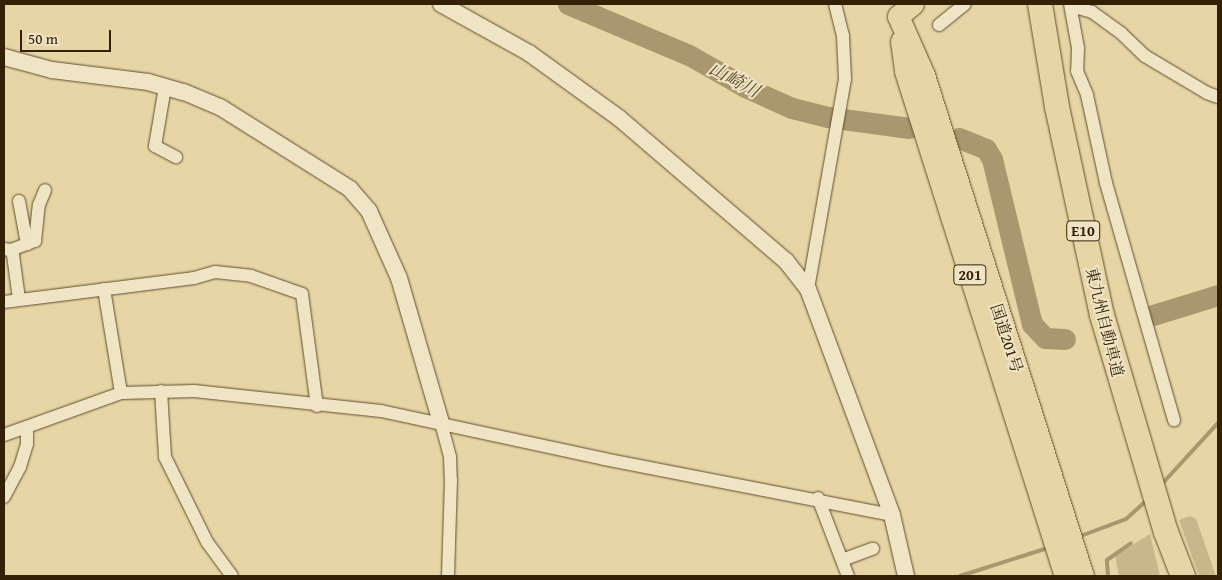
<!DOCTYPE html>
<meta charset="utf-8">
<style>
body{margin:0}
#map{position:relative;width:1222px;height:580px;overflow:hidden;background:#e7d5a5;font-family:"Gentium Book Plus","Noto Serif JP",serif}
div>[style]{position:absolute}
.green>*{inset:0;background:#c9b68a}
.stream>*{height:4px;margin:-2px;padding:0 2px;transform-origin:2px;border-radius:2px;background:#aa976f}
.river>*{height:21px;margin:-10.5px;padding:0 10.5px;transform-origin:10.5px;border-radius:10.5px;background:#aa976f}
.roads{filter:drop-shadow(0 0 1px #614d2e) drop-shadow(0 0 1px #614d2e)}
.minor>*{height:12px;margin:-6px;padding:0 6px;transform-origin:6px;border-radius:6px;background:#efe4c4}
.tertiary>*{height:16px;margin:-8px;padding:0 8px;transform-origin:8px;border-radius:8px;background:#efe4c4}
.trunk>*{height:21px;margin:-10.5px;padding:0 10.5px;transform-origin:10.5px;border-radius:10.5px;background:#e7d5a5}
.motorway>*{height:24px;margin:-12px;padding:0 12px;transform-origin:12px;border-radius:12px;background:#e7d5a5}
span{translate:-50% -50%;white-space:nowrap;text-align:center;line-height:1.15;-webkit-text-stroke:4px #efe4c4;paint-order:stroke}
.shield-label span{padding:1px 4px;background:#efe4c4;border:1px solid;border-radius:4px;-webkit-text-stroke-width:0}
.shield-label{font-size:15px;color:#342007;font-weight:700}
.street-label{font-size:16px;color:#342007}
.water-label{font-size:18px;color:#5d4a2b;font-style:italic}
.frame{position:absolute;inset:0;border:5px solid #342007;pointer-events:none}
.scale{position:absolute;left:20px;top:30px;width:91px;height:22px;box-sizing:border-box;border:2px solid #342007;border-top:0;padding-left:6px;font-size:15px;line-height:18px;white-space:nowrap;color:#342007;-webkit-text-stroke:4px #efe4c4;paint-order:stroke}
</style>
<div id="map">
<div class="green">
<i style="clip-path:polygon(1190px 516px,1196px 519px,1216px 576px,1199px 576px,1179px 520px)"></i>
<i style="clip-path:polygon(1150px 534px,1160px 576px,1119px 576px,1115px 556px)"></i>
</div>
<div class="stream">
<i style="left:1161px;top:485px;width:84px;rotate:-47.4deg"></i>
<i style="left:1078px;top:537px;width:51px;rotate:-20.6deg"></i>
<i style="left:1126px;top:519px;width:30px;rotate:-42deg"></i>
<i style="left:960px;top:576px;width:92px;rotate:-17.7deg"></i>
<i style="left:1108px;top:576px;width:16px;rotate:-94deg"></i>
<i style="left:1107px;top:560px;width:29px;rotate:-35deg"></i>
</div>
<div class="river">
<i style="left:568px;top:4px;width:131px;rotate:22.9deg"></i>
<i style="left:689px;top:55px;width:64px;rotate:29.7deg"></i>
<i style="left:745px;top:87px;width:51px;rotate:24.1deg"></i>
<i style="left:792px;top:108px;width:37px;rotate:14deg"></i>
<i style="left:828px;top:117px;width:82px;rotate:7.7deg"></i>
<i style="left:959px;top:138px;width:29px;rotate:22deg"></i>
<i style="left:986px;top:149px;width:12px;rotate:59deg"></i>
<i style="left:992px;top:159px;width:170px;rotate:76.4deg"></i>
<i style="left:1032px;top:324px;width:19px;rotate:47deg"></i>
<i style="left:1045px;top:338px;width:20px;rotate:3deg"></i>
<i style="left:1153px;top:315px;width:68px;rotate:-17.1deg"></i>
</div>
<div class="roads">
<div class="minor">
<i style="left:1070px;top:4px;width:45px;rotate:79.7deg"></i>
<i style="left:1078px;top:48px;width:23px;rotate:92deg"></i>
<i style="left:1077px;top:71px;width:26px;rotate:67deg"></i>
<i style="left:1087px;top:95px;width:90px;rotate:77.8deg"></i>
<i style="left:1106px;top:183px;width:247px;rotate:74deg"></i>
<i style="left:1071px;top:6px;width:22px;rotate:16deg"></i>
<i style="left:1092px;top:12px;width:36px;rotate:36deg"></i>
<i style="left:1121px;top:33px;width:33px;rotate:44deg"></i>
<i style="left:1145px;top:56px;width:72px;rotate:30.8deg"></i>
<i style="left:1207px;top:93px;width:12px;rotate:20deg"></i>
<i style="left:939px;top:25px;width:33px;rotate:-39deg"></i>
<i style="left:165px;top:87px;width:60px;rotate:99.6deg"></i>
<i style="left:155px;top:146px;width:24px;rotate:28deg"></i>
<i style="left:19px;top:201px;width:44px;rotate:79.5deg"></i>
<i style="left:4px;top:249px;width:7px;rotate:8deg"></i>
<i style="left:11px;top:250px;width:5px;rotate:68deg"></i>
<i style="left:13px;top:255px;width:44px;rotate:82.2deg"></i>
<i style="left:11px;top:250px;width:26px;rotate:-21deg"></i>
<i style="left:35px;top:241px;width:36px;rotate:-84deg"></i>
<i style="left:39px;top:205px;width:16px;rotate:-68deg"></i>
<i style="left:104px;top:289px;width:105px;rotate:80.7deg"></i>
<i style="left:808px;top:289px;width:213px;rotate:-80deg"></i>
<i style="left:845px;top:79px;width:43px;rotate:-92.7deg"></i>
<i style="left:843px;top:36px;width:33px;rotate:-104deg"></i>
<i style="left:4px;top:302px;width:192px;rotate:-7.2deg"></i>
<i style="left:194px;top:278px;width:22px;rotate:-16deg"></i>
<i style="left:215px;top:272px;width:36px;rotate:6deg"></i>
<i style="left:251px;top:276px;width:54px;rotate:19.4deg"></i>
<i style="left:302px;top:294px;width:113px;rotate:82.4deg"></i>
<i style="left:161px;top:391px;width:66px;rotate:86.5deg"></i>
<i style="left:165px;top:457px;width:95px;rotate:63.7deg"></i>
<i style="left:207px;top:542px;width:42px;rotate:53.7deg"></i>
<i style="left:441px;top:423px;width:35px;rotate:75deg"></i>
<i style="left:450px;top:457px;width:23px;rotate:88deg"></i>
<i style="left:451px;top:480px;width:96px;rotate:91.8deg"></i>
<i style="left:4px;top:435px;width:124px;rotate:-19.7deg"></i>
<i style="left:121px;top:393px;width:73px;rotate:-1.6deg"></i>
<i style="left:194px;top:391px;width:188px;rotate:6.1deg"></i>
<i style="left:381px;top:411px;width:228px;rotate:12.1deg"></i>
<i style="left:604px;top:459px;width:293px;rotate:11deg"></i>
<i style="left:4px;top:497px;width:34px;rotate:-62deg"></i>
<i style="left:20px;top:467px;width:24px;rotate:-73deg"></i>
<i style="left:27px;top:444px;width:15px;rotate:-90deg"></i>
<i style="left:818px;top:498px;width:84px;rotate:69deg"></i>
<i style="left:842px;top:560px;width:33px;rotate:-20deg"></i>
</div>
<div class="tertiary">
<i style="left:441px;top:4px;width:101px;rotate:29.1deg"></i>
<i style="left:529px;top:53px;width:111px;rotate:35.8deg"></i>
<i style="left:619px;top:118px;width:220px;rotate:40.6deg"></i>
<i style="left:786px;top:261px;width:36px;rotate:52deg"></i>
<i style="left:808px;top:289px;width:241px;rotate:69.6deg"></i>
<i style="left:892px;top:515px;width:63px;rotate:77.1deg"></i>
<i style="left:4px;top:57px;width:50px;rotate:15.2deg"></i>
<i style="left:52px;top:70px;width:97px;rotate:7.1deg"></i>
<i style="left:148px;top:82px;width:37px;rotate:16deg"></i>
<i style="left:184px;top:92px;width:39px;rotate:23deg"></i>
<i style="left:220px;top:107px;width:154px;rotate:32.2deg"></i>
<i style="left:350px;top:189px;width:29px;rotate:49deg"></i>
<i style="left:369px;top:211px;width:73px;rotate:65.9deg"></i>
<i style="left:399px;top:278px;width:151px;rotate:73.8deg"></i>
</div>
<div class="trunk">
<i style="left:898px;top:16px;width:64px;rotate:66.2deg"></i>
<i style="left:924px;top:75px;width:526px;rotate:72.39deg"></i>
<i style="left:898px;top:16px;width:19px;rotate:-39deg"></i>
<i style="left:901px;top:41px;width:30px;rotate:82deg"></i>
<i style="left:905px;top:71px;width:530px;rotate:72.42deg"></i>
</div>
<div class="motorway">
<i style="left:1040px;top:4px;width:104px;rotate:80.6deg"></i>
<i style="left:1057px;top:107px;width:213px;rotate:77.8deg"></i>
<i style="left:1102px;top:315px;width:226px;rotate:73.6deg"></i>
<i style="left:1166px;top:532px;width:47px;rotate:68.9deg"></i>
</div>
</div>
<div class="shield-label">
<span style="left:1083px;top:231px">E10</span>
<span style="left:970px;top:275px">201</span>
</div>
<div class="street-label">
<span style="left:1105px;top:322px;rotate:76deg">東九州自動車道</span>
<span style="left:1007px;top:338px;rotate:72deg">国道201号</span>
</div>
<div class="water-label">
<span style="left:734px;top:80px;rotate:28deg">山崎川</span>
</div>
<div class="frame"></div>
<div class="scale">50 m</div>
</div>
